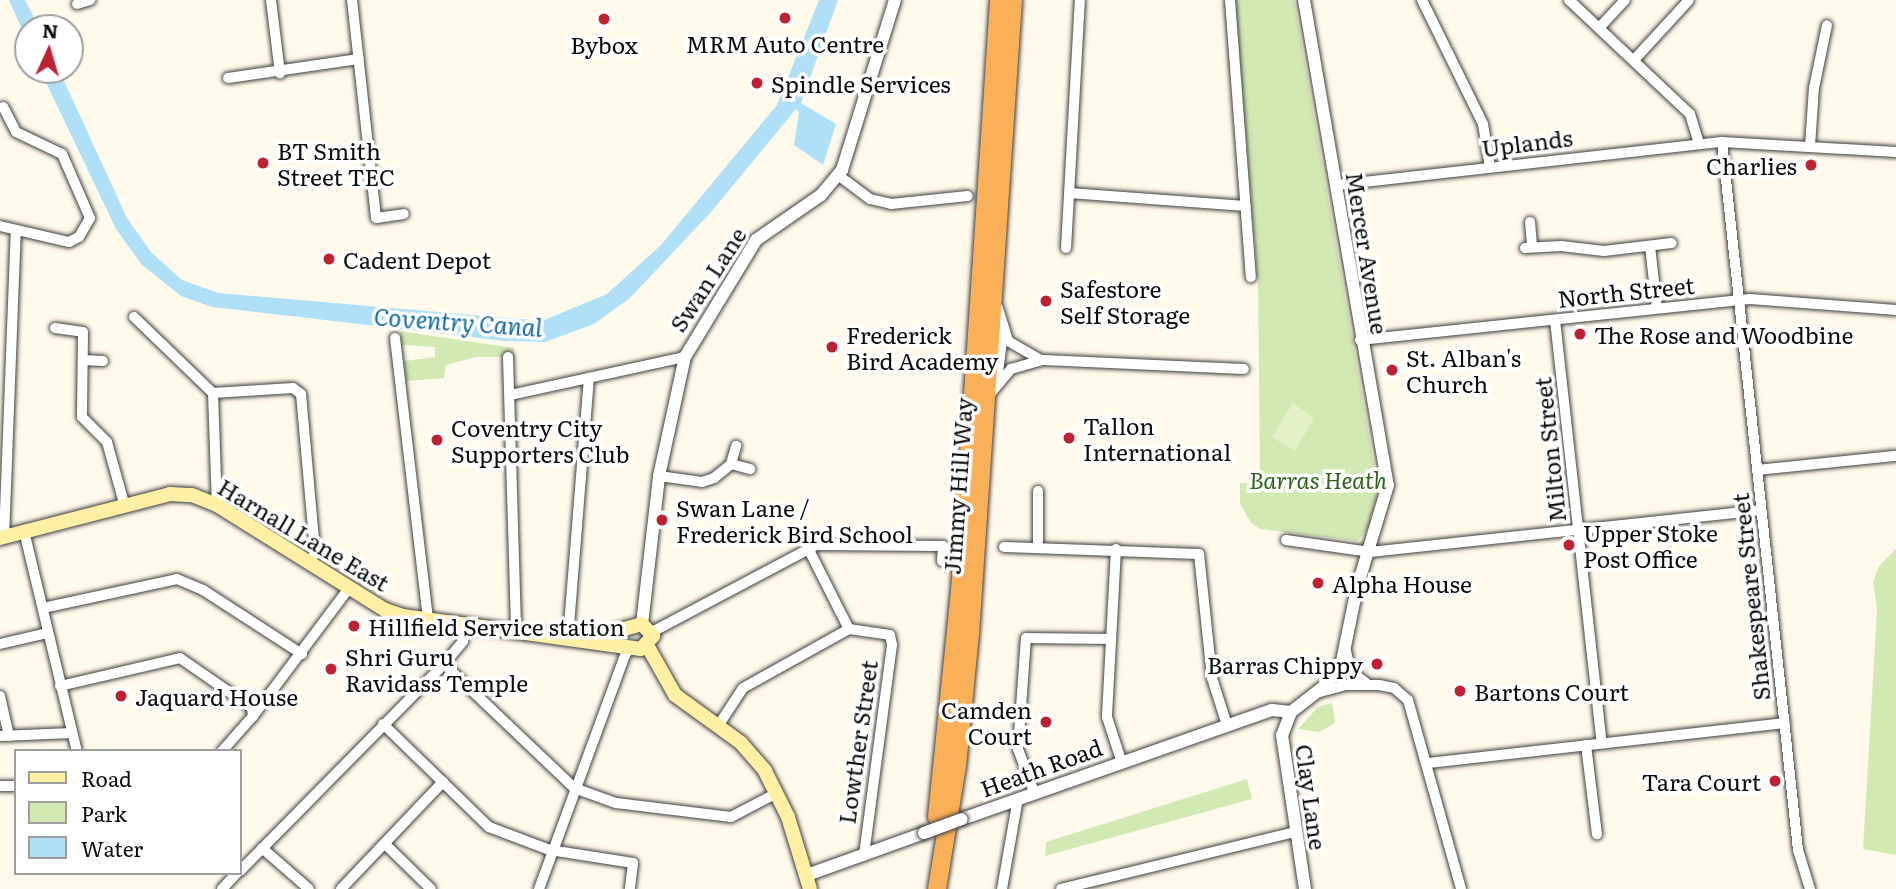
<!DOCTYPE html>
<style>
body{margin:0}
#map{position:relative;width:1896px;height:889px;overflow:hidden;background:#fffaeb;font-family:Literata,serif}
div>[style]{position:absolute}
.green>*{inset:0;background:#d3e9b4}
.pitch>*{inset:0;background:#e4f1c6}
.water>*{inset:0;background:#afe0f7}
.roads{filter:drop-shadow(0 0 2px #3f3f3f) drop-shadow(0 0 2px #3f3f3f)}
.minor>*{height:10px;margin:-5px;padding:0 5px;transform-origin:5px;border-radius:5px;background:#fff}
.tertiary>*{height:12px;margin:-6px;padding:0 6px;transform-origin:6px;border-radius:6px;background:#fff}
.secondary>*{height:14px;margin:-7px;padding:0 7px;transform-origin:7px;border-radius:7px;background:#fff0a6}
.trunk>*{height:18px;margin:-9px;padding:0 9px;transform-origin:9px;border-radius:9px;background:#f9b058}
.bridges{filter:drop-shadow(0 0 2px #3f3f3f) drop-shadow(0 0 2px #3f3f3f)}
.tertiary-bridge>*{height:12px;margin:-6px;padding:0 6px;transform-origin:6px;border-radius:6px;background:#fff}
.dots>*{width:19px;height:19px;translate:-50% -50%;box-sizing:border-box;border:4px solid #fff;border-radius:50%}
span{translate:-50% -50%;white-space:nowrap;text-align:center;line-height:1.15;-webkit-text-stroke:7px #fff;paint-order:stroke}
.poi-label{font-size:23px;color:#0c0c0c}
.left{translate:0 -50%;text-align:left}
.right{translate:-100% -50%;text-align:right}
.street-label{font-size:23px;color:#0c0c0c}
.park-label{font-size:23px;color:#2f641c;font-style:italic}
.water-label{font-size:24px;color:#136a9f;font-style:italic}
.legend{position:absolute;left:14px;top:749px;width:228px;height:126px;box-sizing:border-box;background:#fff;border:2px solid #9e9e9e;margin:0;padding:9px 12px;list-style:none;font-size:21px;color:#0c0c0c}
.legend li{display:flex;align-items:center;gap:14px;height:35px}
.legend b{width:35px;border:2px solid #9e9e9e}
.north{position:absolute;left:14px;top:14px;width:70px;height:70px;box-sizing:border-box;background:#fff;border:2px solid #9e9e9e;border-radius:50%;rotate:4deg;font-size:19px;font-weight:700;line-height:28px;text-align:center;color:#0c0c0c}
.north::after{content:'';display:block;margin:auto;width:24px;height:32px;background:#be2232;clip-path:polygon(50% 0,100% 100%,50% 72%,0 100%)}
</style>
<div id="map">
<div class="green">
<i style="clip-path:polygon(1235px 0,1294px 0,1376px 476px,1378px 491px,1368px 528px,1358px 541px,1260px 529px,1251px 523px,1240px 504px,1240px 483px,1260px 484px,1258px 282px)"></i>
<i style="clip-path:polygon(400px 331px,514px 348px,515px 357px,476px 357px,446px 365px,444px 378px,406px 381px,404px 361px,435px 357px,435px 347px,402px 345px)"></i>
<i style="clip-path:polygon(1896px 549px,1896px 855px,1863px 849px,1877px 610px,1873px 582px,1879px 566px)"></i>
<i style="clip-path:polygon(1332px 703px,1335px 723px,1319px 732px,1298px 729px,1318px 707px)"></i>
<i style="clip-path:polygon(1247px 779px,1252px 799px,1045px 856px,1046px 842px)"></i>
</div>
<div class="pitch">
<i style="clip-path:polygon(1293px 403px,1314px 418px,1295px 451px,1272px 437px)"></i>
</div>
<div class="water">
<i style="clip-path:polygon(9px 0,25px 0,38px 25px,28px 28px,28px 43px)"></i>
<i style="clip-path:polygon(819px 0,838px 0,801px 103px,836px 124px,823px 165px,794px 145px,799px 112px,796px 109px,712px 211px,630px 298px,594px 324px,545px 342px,505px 341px,212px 307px,181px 296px,142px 265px,116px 229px,40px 70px,59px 70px,127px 218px,151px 252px,182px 280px,218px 293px,542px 321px,607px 294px,661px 245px,777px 105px)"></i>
</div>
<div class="roads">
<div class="minor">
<i style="left:271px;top:0;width:74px;rotate:83deg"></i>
<i style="left:352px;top:0;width:219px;rotate:83.7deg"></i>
<i style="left:376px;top:218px;width:28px;rotate:-8deg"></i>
<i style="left:1230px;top:0;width:278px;rotate:85.7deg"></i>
<i style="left:1422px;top:0;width:138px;rotate:63.8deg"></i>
<i style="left:1483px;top:124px;width:44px;rotate:80.8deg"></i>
<i style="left:1569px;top:0;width:166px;rotate:43.3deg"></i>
<i style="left:1690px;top:114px;width:30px;rotate:73deg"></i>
<i style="left:77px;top:4px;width:14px;rotate:-17deg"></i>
<i style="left:1599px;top:28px;width:38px;rotate:-47deg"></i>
<i style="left:1634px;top:60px;width:81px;rotate:-47.5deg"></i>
<i style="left:228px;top:78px;width:132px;rotate:-8.3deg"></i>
<i style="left:1722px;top:142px;width:712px;rotate:83.87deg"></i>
<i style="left:1798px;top:850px;width:41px;rotate:72.9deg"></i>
<i style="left:1810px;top:146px;width:58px;rotate:-86.1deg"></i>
<i style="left:1814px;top:88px;width:64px;rotate:-78.3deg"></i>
<i style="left:838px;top:175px;width:40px;rotate:37deg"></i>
<i style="left:870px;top:199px;width:22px;rotate:13deg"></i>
<i style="left:891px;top:204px;width:77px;rotate:-5.9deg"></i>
<i style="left:1337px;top:185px;width:387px;rotate:-6.4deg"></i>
<i style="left:1722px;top:142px;width:174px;rotate:3.3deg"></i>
<i style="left:1069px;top:193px;width:177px;rotate:4.2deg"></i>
<i style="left:1530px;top:222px;width:25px;rotate:85deg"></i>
<i style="left:0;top:226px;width:71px;rotate:13.1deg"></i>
<i style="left:69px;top:242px;width:11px;rotate:-27deg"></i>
<i style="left:79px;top:237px;width:22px;rotate:-60deg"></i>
<i style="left:90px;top:218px;width:70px;rotate:-113.6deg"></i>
<i style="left:62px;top:154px;width:51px;rotate:-154.4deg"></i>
<i style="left:16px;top:132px;width:28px;rotate:-117deg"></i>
<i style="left:1650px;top:246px;width:62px;rotate:83.6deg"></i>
<i style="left:1066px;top:248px;width:248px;rotate:-86.8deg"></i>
<i style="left:1525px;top:248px;width:36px;rotate:-3deg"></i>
<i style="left:1561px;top:246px;width:43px;rotate:6.6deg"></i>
<i style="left:1604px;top:251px;width:68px;rotate:-6.7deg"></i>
<i style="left:998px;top:308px;width:34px;rotate:73deg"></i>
<i style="left:1008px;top:341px;width:36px;rotate:30deg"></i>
<i style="left:134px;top:317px;width:110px;rotate:43.9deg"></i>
<i style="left:213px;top:393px;width:112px;rotate:88deg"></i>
<i style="left:1555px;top:320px;width:426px;rotate:83.7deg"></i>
<i style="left:55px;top:328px;width:28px;rotate:8deg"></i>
<i style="left:83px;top:332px;width:85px;rotate:90.7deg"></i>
<i style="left:82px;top:417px;width:35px;rotate:45deg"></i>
<i style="left:107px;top:442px;width:67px;rotate:74.5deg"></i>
<i style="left:395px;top:338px;width:285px;rotate:83.3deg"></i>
<i style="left:1360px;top:340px;width:392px;rotate:-6deg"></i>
<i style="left:1750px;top:299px;width:146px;rotate:4.3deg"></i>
<i style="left:508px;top:357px;width:275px;rotate:88.3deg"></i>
<i style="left:83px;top:360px;width:20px;rotate:3deg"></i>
<i style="left:997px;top:380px;width:47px;rotate:-82.7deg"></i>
<i style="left:213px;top:393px;width:80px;rotate:-3.6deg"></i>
<i style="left:293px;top:388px;width:10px;rotate:37deg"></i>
<i style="left:301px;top:394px;width:159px;rotate:84.9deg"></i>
<i style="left:315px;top:552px;width:12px;rotate:114deg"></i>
<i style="left:990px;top:394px;width:33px;rotate:-50deg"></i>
<i style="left:1011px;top:369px;width:33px;rotate:-16deg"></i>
<i style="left:1043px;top:360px;width:201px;rotate:2.6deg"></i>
<i style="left:510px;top:395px;width:179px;rotate:-12.3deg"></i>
<i style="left:731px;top:464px;width:20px;rotate:15deg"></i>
<i style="left:1757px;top:470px;width:140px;rotate:-5.8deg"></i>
<i style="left:659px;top:476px;width:43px;rotate:7.9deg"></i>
<i style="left:702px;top:482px;width:13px;rotate:-18deg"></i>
<i style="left:714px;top:478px;width:22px;rotate:-39deg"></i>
<i style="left:731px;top:464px;width:19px;rotate:-74deg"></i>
<i style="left:1038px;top:491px;width:57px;rotate:90deg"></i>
<i style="left:24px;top:531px;width:226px;rotate:76.5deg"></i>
<i style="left:4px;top:538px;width:307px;rotate:-87.8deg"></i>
<i style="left:1286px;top:540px;width:85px;rotate:8.1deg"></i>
<i style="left:1370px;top:552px;width:392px;rotate:-6.1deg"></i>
<i style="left:1004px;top:547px;width:195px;rotate:2.1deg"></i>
<i style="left:1199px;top:554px;width:125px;rotate:84deg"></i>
<i style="left:1212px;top:678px;width:49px;rotate:72.3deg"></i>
<i style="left:808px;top:548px;width:91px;rotate:63.2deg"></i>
<i style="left:1116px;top:549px;width:168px;rotate:93.1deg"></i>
<i style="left:1107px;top:717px;width:45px;rotate:72deg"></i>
<i style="left:43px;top:608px;width:137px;rotate:-12.2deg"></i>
<i style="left:177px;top:579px;width:28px;rotate:23deg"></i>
<i style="left:203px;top:590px;width:118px;rotate:32.9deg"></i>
<i style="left:652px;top:632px;width:186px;rotate:-27.9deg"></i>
<i style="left:816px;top:545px;width:127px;rotate:0.5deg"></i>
<i style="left:943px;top:546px;width:15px;rotate:94deg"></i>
<i style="left:568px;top:638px;width:261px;rotate:-85.4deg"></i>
<i style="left:0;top:644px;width:48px;rotate:-13.2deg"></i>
<i style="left:1346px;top:651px;width:22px;rotate:77deg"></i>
<i style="left:1351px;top:672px;width:19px;rotate:36deg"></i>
<i style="left:444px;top:664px;width:180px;rotate:43.6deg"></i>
<i style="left:574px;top:788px;width:45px;rotate:19.7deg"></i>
<i style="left:616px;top:803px;width:116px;rotate:6.9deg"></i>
<i style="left:731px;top:817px;width:52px;rotate:-27.6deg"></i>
<i style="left:60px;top:686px;width:123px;rotate:-13.1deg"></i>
<i style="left:180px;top:658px;width:88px;rotate:34.8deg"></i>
<i style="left:252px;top:708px;width:8px;rotate:83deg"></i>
<i style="left:253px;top:716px;width:47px;rotate:131.5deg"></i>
<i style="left:1320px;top:692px;width:27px;rotate:-15deg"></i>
<i style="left:1346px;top:685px;width:33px"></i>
<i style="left:1379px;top:685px;width:15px;rotate:11deg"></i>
<i style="left:1394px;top:688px;width:18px;rotate:41deg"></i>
<i style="left:1408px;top:700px;width:196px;rotate:74.3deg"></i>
<i style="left:0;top:696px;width:41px;rotate:77.3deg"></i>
<i style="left:253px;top:716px;width:161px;rotate:-53.1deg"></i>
<i style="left:383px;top:724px;width:148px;rotate:44.2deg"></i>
<i style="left:489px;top:827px;width:65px;rotate:20.7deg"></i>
<i style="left:550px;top:850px;width:84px;rotate:8.9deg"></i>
<i style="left:633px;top:863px;width:26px;rotate:97deg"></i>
<i style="left:718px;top:726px;width:45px;rotate:-56.7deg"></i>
<i style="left:743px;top:688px;width:121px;rotate:-29.1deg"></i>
<i style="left:849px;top:629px;width:41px;rotate:8.3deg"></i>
<i style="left:890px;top:635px;width:10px;rotate:79deg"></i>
<i style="left:892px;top:645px;width:211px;rotate:97.6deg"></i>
<i style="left:0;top:736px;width:72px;rotate:-2.4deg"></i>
<i style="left:1586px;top:745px;width:90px;rotate:83deg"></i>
<i style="left:1429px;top:763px;width:358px;rotate:-6.4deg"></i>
<i style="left:0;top:786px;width:16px"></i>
<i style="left:1034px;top:792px;width:46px;rotate:-110.4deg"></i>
<i style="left:1018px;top:749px;width:111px;rotate:-85.9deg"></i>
<i style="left:1026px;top:638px;width:84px;rotate:0.7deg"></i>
<i style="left:385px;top:844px;width:64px;rotate:44.4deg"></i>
<i style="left:262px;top:848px;width:62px;rotate:41.1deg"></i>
<i style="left:240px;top:871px;width:291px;rotate:-45.4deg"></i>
<i style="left:444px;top:664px;width:30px;rotate:-50deg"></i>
<i style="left:463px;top:641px;width:16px;rotate:-83deg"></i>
<i style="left:222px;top:889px;width:22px;rotate:-47deg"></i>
<i style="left:341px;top:889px;width:148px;rotate:-46.4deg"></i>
<i style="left:539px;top:889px;width:252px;rotate:-69.8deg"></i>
<i style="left:626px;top:653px;width:9px;rotate:-41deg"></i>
<i style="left:1002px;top:889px;width:92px;rotate:-80deg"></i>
<i style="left:1061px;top:889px;width:241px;rotate:-13.7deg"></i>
</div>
<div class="tertiary">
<i style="left:1304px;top:0;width:492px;rotate:80.2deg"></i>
<i style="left:1388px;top:485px;width:108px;rotate:106.8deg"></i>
<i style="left:1357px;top:588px;width:75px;rotate:101.6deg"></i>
<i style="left:1342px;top:661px;width:27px;rotate:123deg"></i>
<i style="left:1327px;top:684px;width:46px;rotate:142.1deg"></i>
<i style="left:1291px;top:712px;width:25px;rotate:111deg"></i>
<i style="left:1282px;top:735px;width:156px;rotate:81.5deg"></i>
<i style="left:642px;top:624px;width:149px;rotate:-83.4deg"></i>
<i style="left:659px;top:476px;width:122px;rotate:-77.7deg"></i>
<i style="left:685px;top:357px;width:137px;rotate:-58.7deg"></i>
<i style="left:756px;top:240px;width:79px;rotate:-34.7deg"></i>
<i style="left:821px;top:195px;width:33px;rotate:-50deg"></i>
<i style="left:842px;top:170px;width:178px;rotate:-72.7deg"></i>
<i style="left:962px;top:819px;width:329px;rotate:-19.4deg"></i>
<i style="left:1272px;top:710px;width:19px;rotate:6deg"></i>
<i style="left:807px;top:875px;width:124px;rotate:-19.7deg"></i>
</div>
<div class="secondary">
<i style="left:0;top:538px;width:176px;rotate:-14.5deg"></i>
<i style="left:170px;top:494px;width:22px;rotate:3deg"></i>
<i style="left:192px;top:495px;width:27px;rotate:22deg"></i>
<i style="left:217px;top:505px;width:198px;rotate:32deg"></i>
<i style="left:385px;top:610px;width:19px;rotate:18deg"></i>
<i style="left:403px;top:616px;width:240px;rotate:7.9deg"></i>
<i style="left:641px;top:649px;width:18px;rotate:-47deg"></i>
<i style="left:653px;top:636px;width:16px;rotate:-133deg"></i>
<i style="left:642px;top:624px;width:55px;rotate:164.2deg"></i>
<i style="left:648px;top:647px;width:55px;rotate:60.6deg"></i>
<i style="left:675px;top:695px;width:82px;rotate:36deg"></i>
<i style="left:741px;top:743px;width:37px;rotate:49deg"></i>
<i style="left:765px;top:771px;width:51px;rotate:63.4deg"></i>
<i style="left:788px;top:817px;width:75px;rotate:73deg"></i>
</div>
<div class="trunk">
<i style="left:937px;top:817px;width:227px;rotate:-84.2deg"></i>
<i style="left:960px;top:591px;width:592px;rotate:-86.22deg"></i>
<i style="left:937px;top:889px;width:125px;rotate:-80.8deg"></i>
<i style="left:957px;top:766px;width:133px;rotate:-84.4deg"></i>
<i style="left:970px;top:634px;width:635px;rotate:-86.12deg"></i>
</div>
</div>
<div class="bridges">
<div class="tertiary-bridge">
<i style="left:924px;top:833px;width:40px;rotate:-20.2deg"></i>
</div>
</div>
<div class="dots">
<i style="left:785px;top:18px;background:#be2232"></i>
<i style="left:604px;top:19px;background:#be2232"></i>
<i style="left:757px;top:83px;background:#be2232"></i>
<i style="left:263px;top:163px;background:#be2232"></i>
<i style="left:1811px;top:165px;background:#be2232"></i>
<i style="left:329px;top:259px;background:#be2232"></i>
<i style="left:1046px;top:301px;background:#be2232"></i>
<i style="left:1580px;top:334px;background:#be2232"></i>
<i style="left:832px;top:347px;background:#be2232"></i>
<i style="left:1392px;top:370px;background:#be2232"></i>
<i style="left:1069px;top:438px;background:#be2232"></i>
<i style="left:437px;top:440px;background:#be2232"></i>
<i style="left:662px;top:520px;background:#be2232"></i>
<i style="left:1569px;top:545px;background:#be2232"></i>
<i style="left:1318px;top:583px;background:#be2232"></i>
<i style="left:354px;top:626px;background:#be2232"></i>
<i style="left:1377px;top:664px;background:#be2232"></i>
<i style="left:331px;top:669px;background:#be2232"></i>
<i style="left:1460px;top:691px;background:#be2232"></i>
<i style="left:121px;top:696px;background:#be2232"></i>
<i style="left:1046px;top:722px;background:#be2232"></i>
<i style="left:1775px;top:781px;background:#be2232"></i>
</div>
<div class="poi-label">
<span style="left:785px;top:43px">MRM Auto Centre</span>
<span style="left:604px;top:44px">Bybox</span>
<span class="left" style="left:771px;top:83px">Spindle Services</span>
<span class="left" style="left:277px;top:163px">BT Smith<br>Street TEC</span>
<span class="right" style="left:1797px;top:165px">Charlies</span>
<span class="left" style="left:343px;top:259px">Cadent Depot</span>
<span class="left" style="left:1060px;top:301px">Safestore<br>Self Storage</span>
<span class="left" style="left:846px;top:347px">Frederick<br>Bird Academy</span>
<span class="left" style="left:1594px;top:334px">The Rose and Woodbine</span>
<span class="left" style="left:1406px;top:370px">St. Alban's<br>Church</span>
<span class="left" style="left:1083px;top:438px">Tallon<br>International</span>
<span class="left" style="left:451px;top:440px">Coventry City<br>Supporters Club</span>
<span class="left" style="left:676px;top:520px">Swan Lane /<br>Frederick Bird School</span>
<span class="left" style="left:1583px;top:545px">Upper Stoke<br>Post Office</span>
<span class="left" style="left:1332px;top:583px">Alpha House</span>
<span class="left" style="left:368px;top:626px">Hillfield Service station</span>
<span class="left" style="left:345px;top:669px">Shri Guru<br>Ravidass Temple</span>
<span class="right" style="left:1363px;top:664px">Barras Chippy</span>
<span class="left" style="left:1474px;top:691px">Bartons Court</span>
<span class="left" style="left:135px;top:696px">Jaquard House</span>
<span class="right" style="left:1032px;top:722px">Camden<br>Court</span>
<span class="right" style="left:1761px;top:781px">Tara Court</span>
</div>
<div class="street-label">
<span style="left:1527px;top:142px;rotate:-7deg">Uplands</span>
<span style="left:1368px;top:253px;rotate:81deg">Mercer Avenue</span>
<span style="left:707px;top:279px;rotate:-57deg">Swan Lane</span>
<span style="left:1626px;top:291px;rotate:-6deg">North Street</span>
<span style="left:1549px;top:450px;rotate:-96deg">Milton Street</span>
<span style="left:957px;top:486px;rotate:-86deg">Jimmy Hill Way</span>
<span style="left:304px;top:534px;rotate:31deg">Harnall Lane East</span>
<span style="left:1750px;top:597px;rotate:-96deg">Shakespeare Street</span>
<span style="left:857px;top:742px;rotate:-82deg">Lowther Street</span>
<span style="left:1041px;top:767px;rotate:-20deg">Heath Road</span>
<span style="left:1312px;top:797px;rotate:82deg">Clay Lane</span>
</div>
<div class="park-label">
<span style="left:1318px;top:479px">Barras Heath</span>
</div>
<div class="water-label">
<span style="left:458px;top:321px;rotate:4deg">Coventry Canal</span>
</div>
<ul class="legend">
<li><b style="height:9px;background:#fff0a6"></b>Road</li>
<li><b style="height:19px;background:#d3e9b4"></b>Park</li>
<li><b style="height:19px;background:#afe0f7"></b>Water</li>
</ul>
<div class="north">N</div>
</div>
